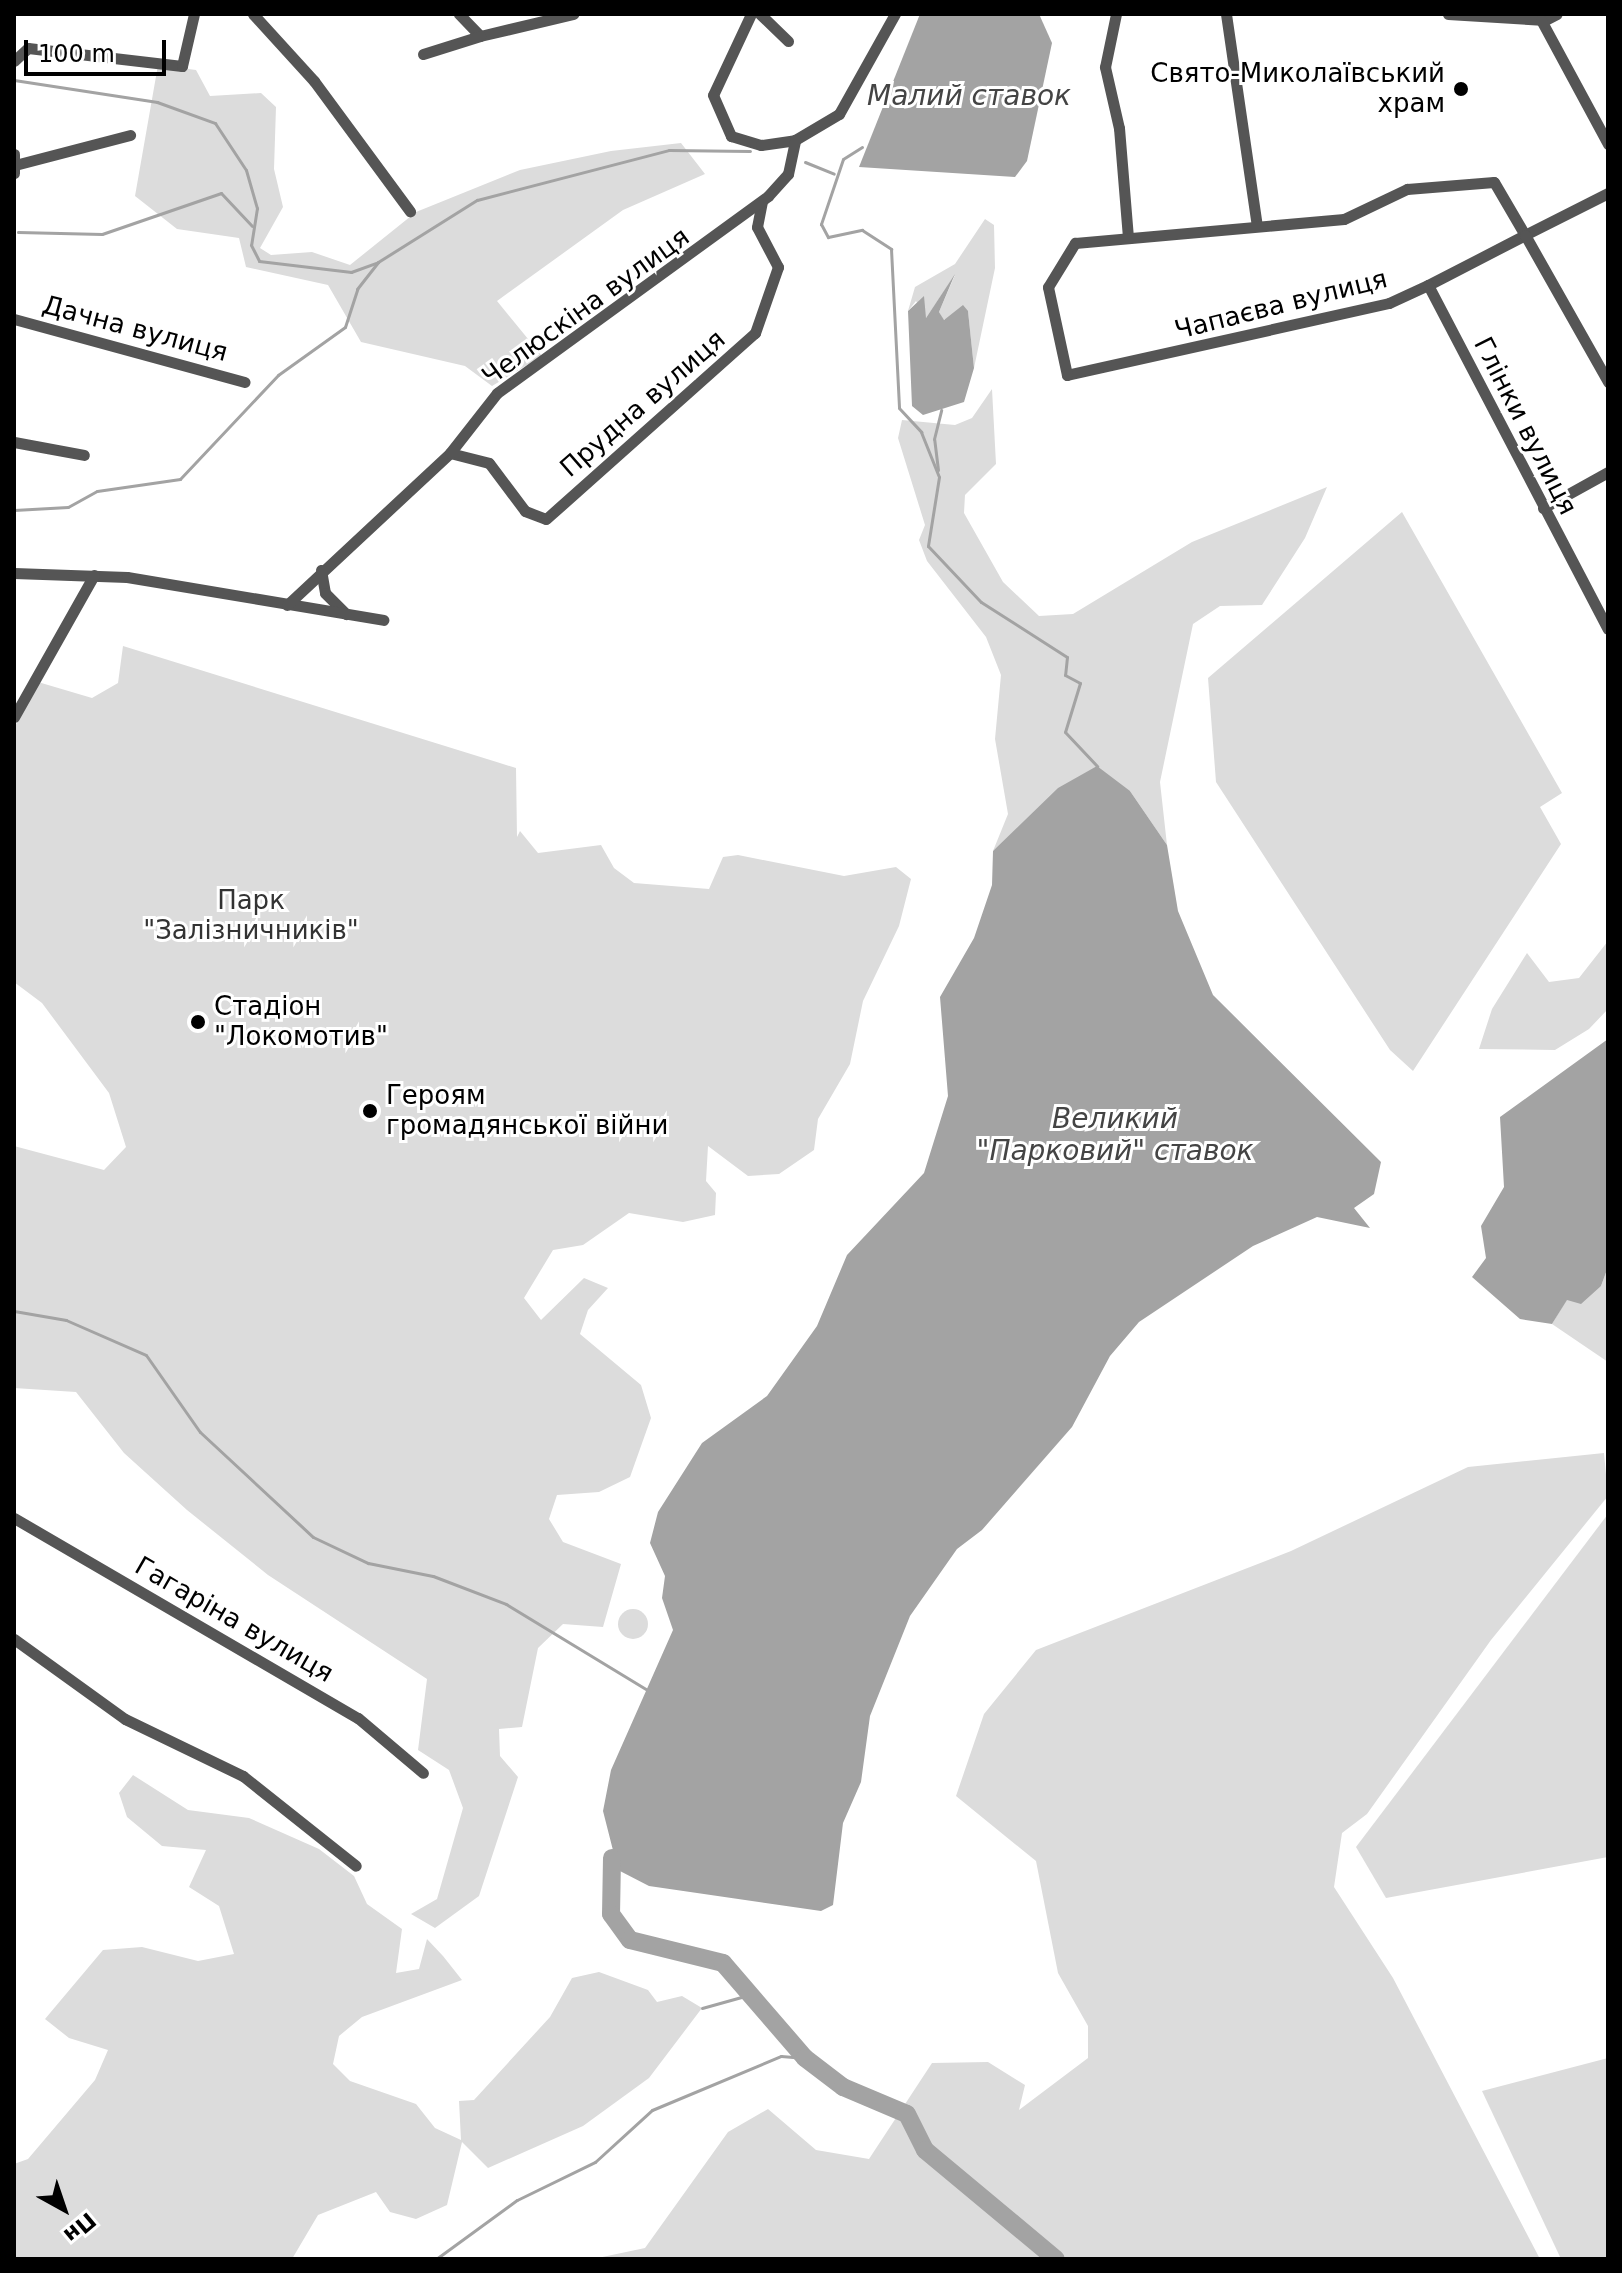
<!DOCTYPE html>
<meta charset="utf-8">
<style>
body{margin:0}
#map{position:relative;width:1622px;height:2273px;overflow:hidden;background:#fff;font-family:"DejaVu Sans",sans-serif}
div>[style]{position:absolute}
.green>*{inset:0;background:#dcdcdc}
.round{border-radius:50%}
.water>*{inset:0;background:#a3a3a3}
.stream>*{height:3px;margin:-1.5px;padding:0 1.5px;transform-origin:1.5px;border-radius:1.5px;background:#a3a3a3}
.river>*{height:18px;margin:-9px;padding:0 9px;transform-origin:9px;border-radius:9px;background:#a3a3a3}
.minor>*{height:11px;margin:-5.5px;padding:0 5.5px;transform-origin:5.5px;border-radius:5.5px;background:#555}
.dots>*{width:22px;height:22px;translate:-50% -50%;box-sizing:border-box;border:4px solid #fff;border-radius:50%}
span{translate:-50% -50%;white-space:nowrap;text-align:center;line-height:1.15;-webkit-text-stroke:6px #fff;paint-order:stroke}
.poi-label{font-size:26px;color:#000}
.right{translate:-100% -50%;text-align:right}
.left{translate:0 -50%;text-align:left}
.street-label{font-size:26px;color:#000}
.park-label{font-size:26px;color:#333}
.water-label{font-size:28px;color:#444;font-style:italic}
.frame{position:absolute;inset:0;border:16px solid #000;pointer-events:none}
.north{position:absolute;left:24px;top:2169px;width:80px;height:80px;-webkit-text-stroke:6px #fff;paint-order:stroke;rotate:140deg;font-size:22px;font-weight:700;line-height:32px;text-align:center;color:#000}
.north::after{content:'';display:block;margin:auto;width:28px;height:36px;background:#000;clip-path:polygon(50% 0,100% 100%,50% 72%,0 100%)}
.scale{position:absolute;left:24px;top:40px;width:142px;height:36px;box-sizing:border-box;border:4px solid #000;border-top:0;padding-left:10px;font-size:24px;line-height:28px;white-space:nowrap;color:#000;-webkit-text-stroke:6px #fff;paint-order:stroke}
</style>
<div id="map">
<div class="green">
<i style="clip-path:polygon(158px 65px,196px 70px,210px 96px,261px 93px,276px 107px,274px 169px,283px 207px,260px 248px,271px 255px,312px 252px,350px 265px,416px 212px,520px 170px,611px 151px,681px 143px,705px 174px,623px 210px,497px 301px,542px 356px,492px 386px,465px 366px,361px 342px,328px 285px,246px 267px,239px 238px,177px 229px,135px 196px)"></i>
<i style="clip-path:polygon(985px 219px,994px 225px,995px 268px,974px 368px,968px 311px,943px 320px,939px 312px,955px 275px,926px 318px,916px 301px,908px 311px,915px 287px,955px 264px)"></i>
<i style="clip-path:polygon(992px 389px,996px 464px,965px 495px,964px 513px,1003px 582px,1039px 616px,1073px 614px,1192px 542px,1327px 487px,1305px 538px,1262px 605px,1220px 606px,1193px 624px,1160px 782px,1167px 845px,1130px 791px,1024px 825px,993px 851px,1008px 814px,995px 739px,1001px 675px,986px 637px,927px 561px,919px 540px,925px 525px,898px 438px,902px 420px,955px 425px,972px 418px)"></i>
<i style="clip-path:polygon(1402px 512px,1562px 793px,1540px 807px,1561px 844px,1413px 1071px,1390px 1050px,1216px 782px,1208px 678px)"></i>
<i style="clip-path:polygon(123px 646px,516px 768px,517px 837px,520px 831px,538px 853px,601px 845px,614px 868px,634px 883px,709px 889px,723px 857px,738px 855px,844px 876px,896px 867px,911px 879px,899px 926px,863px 1001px,850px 1064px,818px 1119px,814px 1150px,779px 1174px,748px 1176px,708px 1146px,706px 1181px,716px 1193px,715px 1215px,683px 1222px,629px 1213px,583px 1245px,553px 1250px,524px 1298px,541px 1320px,584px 1278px,608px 1288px,588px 1310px,580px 1334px,641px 1385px,651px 1418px,630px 1477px,599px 1492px,557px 1495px,549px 1519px,563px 1542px,621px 1564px,603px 1627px,563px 1624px,538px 1648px,522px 1727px,499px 1729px,500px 1756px,518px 1777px,479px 1896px,435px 1928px,411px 1914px,437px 1899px,463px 1808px,449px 1770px,418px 1750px,427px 1679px,268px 1575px,187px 1510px,124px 1453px,76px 1392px,14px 1388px,14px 1146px,104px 1170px,126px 1147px,109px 1093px,42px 1003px,14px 982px,14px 728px,38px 682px,92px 698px,118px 683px)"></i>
<i style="clip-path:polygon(1608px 941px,1608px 1009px,1589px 1029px,1555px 1050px,1479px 1049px,1492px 1009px,1527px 953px,1549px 982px,1579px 978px)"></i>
<i style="clip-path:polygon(1608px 1267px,1608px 1362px,1552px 1324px,1567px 1299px,1601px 1286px)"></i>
<i style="clip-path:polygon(1604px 1453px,1608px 1496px,1491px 1640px,1367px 1814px,1342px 1833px,1334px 1887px,1393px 1978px,1540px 2259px,593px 2259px,645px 2248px,728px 2132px,768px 2109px,816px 2150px,869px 2159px,932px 2063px,988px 2062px,1025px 2085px,1019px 2110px,1088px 2058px,1088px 2026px,1058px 1973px,1036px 1861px,956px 1796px,984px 1714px,1036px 1650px,1291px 1551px,1468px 1467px)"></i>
<i style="clip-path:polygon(1608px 1514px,1608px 1857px,1386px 1898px,1356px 1847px)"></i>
<i class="round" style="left:618px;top:1609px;width:30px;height:30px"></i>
<i style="clip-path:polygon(133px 1775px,188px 1810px,249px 1818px,319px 1849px,354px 1876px,367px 1904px,402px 1929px,396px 1973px,419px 1969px,427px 1939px,443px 1956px,462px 1980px,362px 2017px,339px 2036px,333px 2064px,350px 2081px,416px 2104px,435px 2128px,461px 2140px,459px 2101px,474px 2100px,550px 2017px,572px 1978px,599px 1972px,648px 1990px,657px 2002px,682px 1996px,702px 2008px,649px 2078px,583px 2126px,488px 2168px,462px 2142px,447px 2205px,416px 2219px,390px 2212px,376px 2192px,318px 2215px,292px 2259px,14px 2259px,14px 2164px,28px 2159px,95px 2080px,108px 2050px,69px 2038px,45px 2019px,103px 1950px,142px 1947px,198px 1961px,234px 1954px,219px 1906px,189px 1887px,206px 1850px,162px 1846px,127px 1817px,119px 1793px)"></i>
<i style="clip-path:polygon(1608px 2058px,1608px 2259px,1561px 2259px,1482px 2091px)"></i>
</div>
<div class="water">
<i style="clip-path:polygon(920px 14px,1039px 14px,1052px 43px,1027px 161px,1015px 177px,859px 167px)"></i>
<i style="clip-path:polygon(955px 274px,939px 312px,944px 320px,963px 305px,968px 311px,974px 368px,964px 402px,923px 415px,912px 406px,908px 311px,924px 296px,926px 318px)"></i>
<i style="clip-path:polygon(1097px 766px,1130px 791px,1167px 845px,1178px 911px,1213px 995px,1381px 1162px,1374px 1194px,1354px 1208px,1370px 1228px,1317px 1217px,1253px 1246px,1139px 1322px,1110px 1356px,1072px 1427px,982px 1530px,957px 1549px,910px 1616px,870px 1716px,861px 1782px,843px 1823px,833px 1905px,821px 1911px,649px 1886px,618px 1870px,603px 1811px,611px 1770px,673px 1630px,662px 1598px,665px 1576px,650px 1543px,658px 1512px,702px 1443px,767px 1396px,817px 1326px,847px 1255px,924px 1173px,948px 1096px,940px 997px,974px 938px,992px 885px,993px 851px,1058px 788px)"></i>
<i style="clip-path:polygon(1608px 1039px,1608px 1267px,1601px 1286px,1581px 1304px,1567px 1300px,1552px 1324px,1520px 1319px,1472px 1277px,1486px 1258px,1481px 1226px,1504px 1187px,1500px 1117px)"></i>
</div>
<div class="stream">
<i style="left:14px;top:80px;width:145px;rotate:8.7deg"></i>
<i style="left:157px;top:102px;width:62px;rotate:19.9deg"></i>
<i style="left:215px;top:123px;width:56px;rotate:56.6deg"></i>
<i style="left:246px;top:170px;width:40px;rotate:74deg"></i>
<i style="left:257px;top:208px;width:37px;rotate:99deg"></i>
<i style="left:251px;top:245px;width:18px;rotate:63deg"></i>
<i style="left:259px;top:261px;width:93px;rotate:6.8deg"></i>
<i style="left:351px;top:272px;width:29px;rotate:-20deg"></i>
<i style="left:862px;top:147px;width:22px;rotate:148deg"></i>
<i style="left:843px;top:159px;width:69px;rotate:108.7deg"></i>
<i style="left:821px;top:224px;width:15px;rotate:62deg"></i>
<i style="left:828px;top:237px;width:35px;rotate:-12deg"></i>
<i style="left:862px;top:230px;width:35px;rotate:33deg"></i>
<i style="left:891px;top:249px;width:159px;rotate:87.1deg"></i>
<i style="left:899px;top:408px;width:33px;rotate:47deg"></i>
<i style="left:921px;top:432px;width:48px;rotate:68.2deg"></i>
<i style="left:939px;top:477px;width:70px;rotate:99.1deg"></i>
<i style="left:928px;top:546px;width:77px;rotate:46.6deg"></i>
<i style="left:981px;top:602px;width:102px;rotate:32.6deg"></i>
<i style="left:1067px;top:657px;width:18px;rotate:96deg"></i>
<i style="left:1065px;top:675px;width:17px;rotate:28deg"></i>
<i style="left:1080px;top:683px;width:51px;rotate:107deg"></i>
<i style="left:1065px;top:732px;width:47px;rotate:46.7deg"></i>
<i style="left:805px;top:162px;width:31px;rotate:22deg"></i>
<i style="left:18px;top:232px;width:84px;rotate:1.4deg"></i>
<i style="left:102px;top:234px;width:126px;rotate:-19deg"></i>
<i style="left:221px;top:193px;width:45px;rotate:46.8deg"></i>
<i style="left:938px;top:470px;width:31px;rotate:-97deg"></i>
<i style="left:934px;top:439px;width:30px;rotate:-76deg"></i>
<i style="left:14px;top:510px;width:54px;rotate:-3.2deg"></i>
<i style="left:68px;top:507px;width:33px;rotate:-29deg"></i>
<i style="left:97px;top:491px;width:84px;rotate:-8.2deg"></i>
<i style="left:180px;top:479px;width:143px;rotate:-46.7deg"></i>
<i style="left:278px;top:375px;width:82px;rotate:-35.6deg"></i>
<i style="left:345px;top:327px;width:40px;rotate:-72deg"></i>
<i style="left:357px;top:289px;width:34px;rotate:-52deg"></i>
<i style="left:378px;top:262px;width:117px;rotate:-32.1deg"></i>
<i style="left:477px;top:200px;width:198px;rotate:-14.6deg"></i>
<i style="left:669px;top:150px;width:81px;rotate:0.7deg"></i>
<i style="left:14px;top:1311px;width:53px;rotate:9.8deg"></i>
<i style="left:66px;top:1320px;width:87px;rotate:23.6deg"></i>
<i style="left:146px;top:1355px;width:94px;rotate:55deg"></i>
<i style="left:200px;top:1432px;width:154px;rotate:42.9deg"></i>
<i style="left:313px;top:1537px;width:61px;rotate:25.3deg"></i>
<i style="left:368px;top:1563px;width:66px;rotate:11.3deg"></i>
<i style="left:433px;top:1576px;width:78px;rotate:21deg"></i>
<i style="left:506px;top:1604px;width:164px;rotate:31.3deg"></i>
<i style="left:702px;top:2008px;width:52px;rotate:-15.6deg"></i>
<i style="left:436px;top:2259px;width:100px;rotate:-36.1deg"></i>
<i style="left:517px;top:2200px;width:87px;rotate:-26deg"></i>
<i style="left:595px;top:2162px;width:77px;rotate:-42.4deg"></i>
<i style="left:652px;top:2110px;width:140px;rotate:-22.7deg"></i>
<i style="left:781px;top:2056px;width:24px;rotate:5deg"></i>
</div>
<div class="river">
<i style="left:612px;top:1858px;width:56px;rotate:91deg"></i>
<i style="left:611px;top:1914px;width:32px;rotate:54deg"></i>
<i style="left:630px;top:1940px;width:96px;rotate:13.9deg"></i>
<i style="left:723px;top:1963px;width:125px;rotate:49.2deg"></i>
<i style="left:805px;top:2058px;width:48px;rotate:37.3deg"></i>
<i style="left:843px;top:2087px;width:69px;rotate:22.9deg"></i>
<i style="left:907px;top:2114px;width:40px;rotate:63.4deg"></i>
<i style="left:925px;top:2150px;width:170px;rotate:39.8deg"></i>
</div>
<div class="minor">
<i style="left:253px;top:14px;width:91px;rotate:47.7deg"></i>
<i style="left:314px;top:81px;width:162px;rotate:53.6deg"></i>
<i style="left:459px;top:14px;width:30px;rotate:46deg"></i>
<i style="left:480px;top:36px;width:96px;rotate:-13.3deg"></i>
<i style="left:751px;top:14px;width:89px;rotate:115.1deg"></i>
<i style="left:713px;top:95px;width:45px;rotate:66.3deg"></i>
<i style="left:731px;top:136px;width:31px;rotate:17deg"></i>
<i style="left:761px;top:145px;width:34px;rotate:-8deg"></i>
<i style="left:795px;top:140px;width:51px;rotate:-30.6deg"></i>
<i style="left:839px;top:114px;width:115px;rotate:-60.8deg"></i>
<i style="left:760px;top:14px;width:39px;rotate:44deg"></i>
<i style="left:1116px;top:14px;width:54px;rotate:101.7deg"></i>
<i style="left:1105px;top:67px;width:63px;rotate:77.1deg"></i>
<i style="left:1119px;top:128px;width:110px;rotate:85.3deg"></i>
<i style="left:1226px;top:14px;width:214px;rotate:81.7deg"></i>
<i style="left:1448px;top:14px;width:97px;rotate:3.5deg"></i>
<i style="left:1545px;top:20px;width:13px;rotate:-27deg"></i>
<i style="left:1541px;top:20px;width:141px;rotate:61.6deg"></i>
<i style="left:423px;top:54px;width:60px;rotate:-17.5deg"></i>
<i style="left:14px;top:61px;width:19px;rotate:-43deg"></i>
<i style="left:28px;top:48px;width:155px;rotate:6.7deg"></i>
<i style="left:182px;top:66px;width:53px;rotate:-77deg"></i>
<i style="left:14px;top:154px;width:19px;rotate:90deg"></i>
<i style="left:15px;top:165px;width:119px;rotate:-14.6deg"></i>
<i style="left:1608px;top:193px;width:93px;rotate:153.2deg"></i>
<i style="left:1525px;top:235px;width:109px;rotate:152.7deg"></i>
<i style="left:1428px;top:285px;width:43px;rotate:155.2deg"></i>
<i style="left:1389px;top:303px;width:330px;rotate:167.4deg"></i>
<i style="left:1067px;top:375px;width:90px;rotate:-102.2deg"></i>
<i style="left:1048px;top:287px;width:52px;rotate:-58.5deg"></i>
<i style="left:1075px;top:243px;width:270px;rotate:-5.1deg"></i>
<i style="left:1344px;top:219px;width:70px;rotate:-25.5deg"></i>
<i style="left:1407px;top:189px;width:87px;rotate:-4.6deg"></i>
<i style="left:1494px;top:182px;width:61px;rotate:59.7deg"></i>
<i style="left:1525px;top:235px;width:169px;rotate:60.5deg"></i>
<i style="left:1428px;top:285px;width:388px;rotate:62.4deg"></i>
<i style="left:14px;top:319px;width:239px;rotate:15.3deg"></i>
<i style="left:14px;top:442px;width:71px;rotate:10.5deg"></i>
<i style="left:450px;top:453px;width:40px;rotate:14.4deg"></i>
<i style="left:489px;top:463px;width:60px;rotate:53.1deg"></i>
<i style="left:525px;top:511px;width:22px;rotate:21deg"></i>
<i style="left:546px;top:519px;width:280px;rotate:-41.7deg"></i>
<i style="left:755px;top:333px;width:70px;rotate:-70.8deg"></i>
<i style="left:778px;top:267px;width:45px;rotate:-117.7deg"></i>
<i style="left:757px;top:227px;width:25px;rotate:-79deg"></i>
<i style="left:1543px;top:508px;width:74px;rotate:-29deg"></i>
<i style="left:321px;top:570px;width:23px;rotate:80deg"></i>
<i style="left:325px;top:593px;width:30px;rotate:45deg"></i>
<i style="left:14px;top:573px;width:113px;rotate:2deg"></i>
<i style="left:127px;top:577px;width:260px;rotate:9.5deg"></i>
<i style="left:287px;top:605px;width:223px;rotate:-43deg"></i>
<i style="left:450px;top:453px;width:76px;rotate:-51.9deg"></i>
<i style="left:497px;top:393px;width:335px;rotate:-36deg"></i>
<i style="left:768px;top:196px;width:30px;rotate:-48deg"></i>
<i style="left:788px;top:174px;width:35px;rotate:-78deg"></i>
<i style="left:14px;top:717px;width:163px;rotate:-60.6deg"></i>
<i style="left:14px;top:1518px;width:398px;rotate:30.2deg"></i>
<i style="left:358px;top:1718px;width:85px;rotate:40.2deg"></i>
<i style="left:14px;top:1639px;width:137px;rotate:35.8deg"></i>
<i style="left:125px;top:1719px;width:131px;rotate:25.8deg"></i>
<i style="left:243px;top:1776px;width:144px;rotate:38.5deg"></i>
</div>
<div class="dots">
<i style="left:1461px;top:89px;background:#000"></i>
<i style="left:198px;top:1022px;background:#000"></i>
<i style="left:370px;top:1111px;background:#000"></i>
</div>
<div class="poi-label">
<span class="right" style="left:1445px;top:89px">Свято-Миколаївський<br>храм</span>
<span class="left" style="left:214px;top:1022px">Стадіон<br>"Локомотив"</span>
<span class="left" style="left:386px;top:1111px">Героям<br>громадянської війни</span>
</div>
<div class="street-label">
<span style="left:1281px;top:305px;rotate:-14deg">Чапаєва вулиця</span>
<span style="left:586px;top:307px;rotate:-36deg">Челюскіна вулиця</span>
<span style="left:135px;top:329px;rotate:15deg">Дачна вулиця</span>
<span style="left:643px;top:404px;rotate:-41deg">Прудна вулиця</span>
<span style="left:1525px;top:426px;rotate:63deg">Глінки вулиця</span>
<span style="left:234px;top:1620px;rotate:30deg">Гагаріна вулиця</span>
</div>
<div class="park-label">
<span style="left:251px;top:916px">Парк<br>"Залізничників"</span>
</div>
<div class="water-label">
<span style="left:969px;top:96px">Малий ставок</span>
<span style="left:1115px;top:1135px">Великий<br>"Парковий" ставок</span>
</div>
<div class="frame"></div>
<div class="north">Пн</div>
<div class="scale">100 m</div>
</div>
